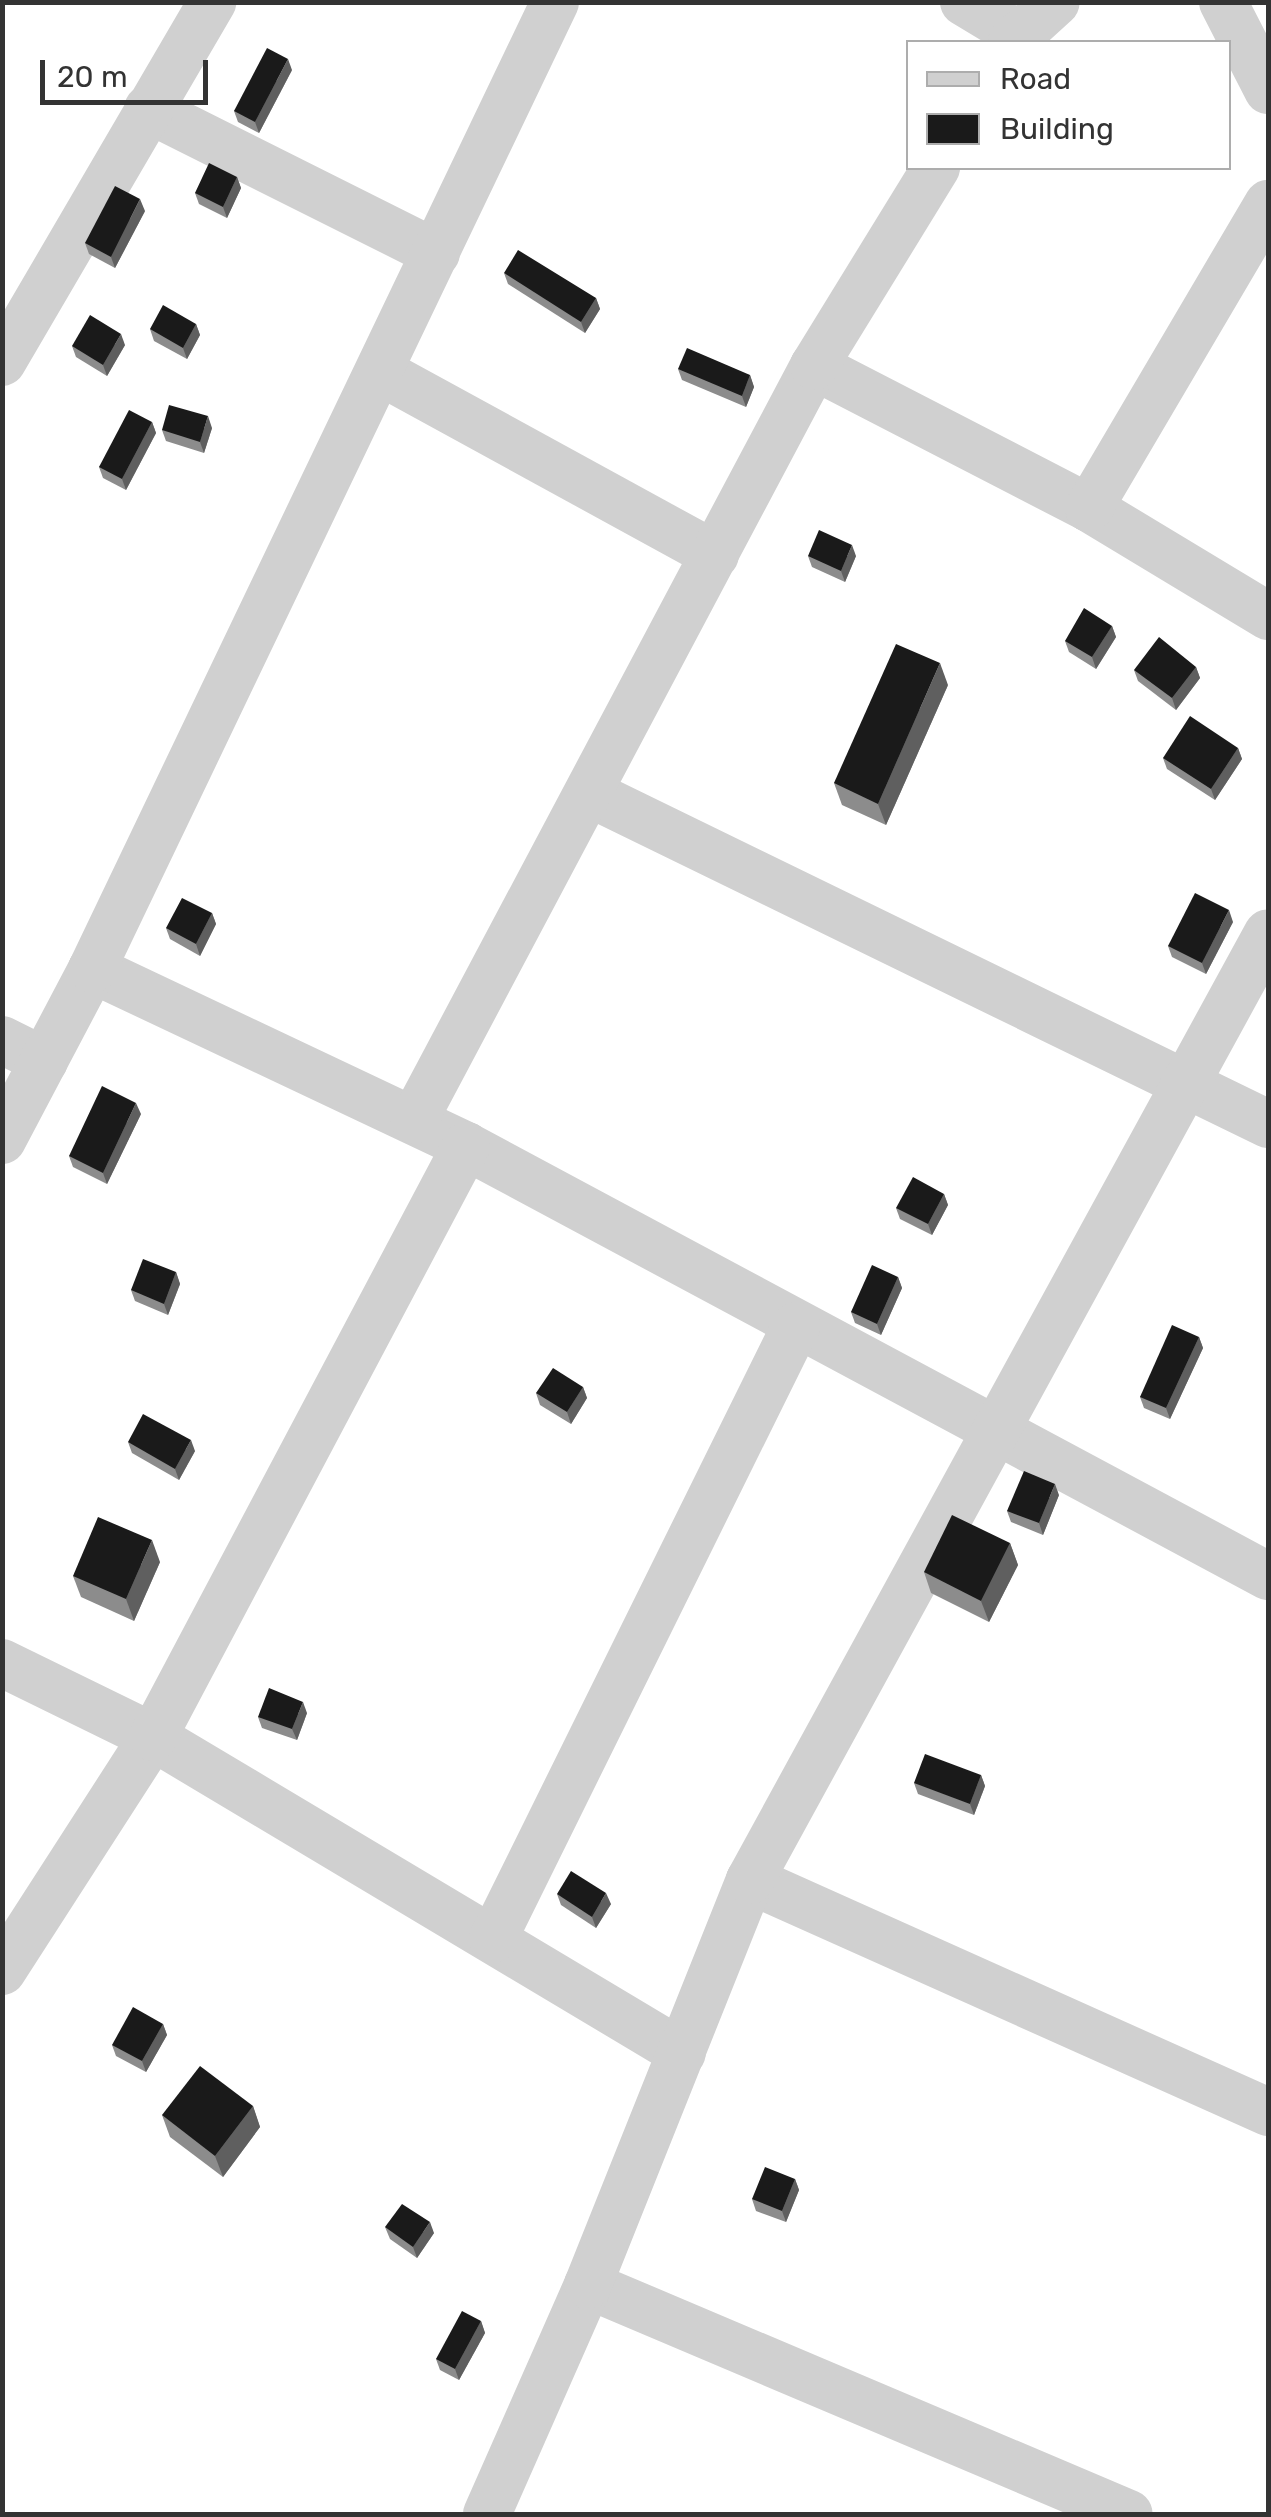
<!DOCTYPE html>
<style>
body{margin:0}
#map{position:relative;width:1271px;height:2517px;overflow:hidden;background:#fff;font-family:Rubik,sans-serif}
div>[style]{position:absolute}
.street>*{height:48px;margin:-24px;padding:0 24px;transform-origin:24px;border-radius:24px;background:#d0d0d0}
.wall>*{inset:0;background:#8c8c8c}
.shaded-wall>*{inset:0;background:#5f5f5f}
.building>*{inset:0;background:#1a1a1a}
span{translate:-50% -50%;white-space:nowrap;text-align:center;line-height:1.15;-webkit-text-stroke:10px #fff;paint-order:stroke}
.frame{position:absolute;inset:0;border:5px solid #333;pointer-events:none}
.legend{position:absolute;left:906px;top:40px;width:325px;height:130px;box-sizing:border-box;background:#fff;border:2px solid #adadad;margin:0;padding:12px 18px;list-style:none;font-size:30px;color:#333}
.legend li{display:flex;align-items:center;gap:20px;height:50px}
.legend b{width:50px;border:2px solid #adadad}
.scale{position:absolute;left:40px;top:60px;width:168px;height:45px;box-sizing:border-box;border:5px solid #333;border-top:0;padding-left:12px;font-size:30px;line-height:35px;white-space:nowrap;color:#333;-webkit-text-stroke:8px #fff;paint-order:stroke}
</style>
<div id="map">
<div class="street">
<i style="left:964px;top:2px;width:62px;rotate:31.1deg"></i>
<i style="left:1223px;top:2px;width:99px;rotate:62.9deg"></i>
<i style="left:1012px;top:42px;width:59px;rotate:-42.3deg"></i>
<i style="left:148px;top:109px;width:322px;rotate:26.6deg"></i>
<i style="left:2px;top:362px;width:417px;rotate:-59.7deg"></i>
<i style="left:814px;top:366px;width:309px;rotate:27.3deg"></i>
<i style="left:1089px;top:508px;width:209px;rotate:31.1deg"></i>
<i style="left:379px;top:371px;width:383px;rotate:28.7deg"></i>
<i style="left:1089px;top:508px;width:353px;rotate:-59.5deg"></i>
<i style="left:591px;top:794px;width:753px;rotate:25.99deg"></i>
<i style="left:92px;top:969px;width:414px;rotate:25.3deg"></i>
<i style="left:466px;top:1146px;width:910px;rotate:28.2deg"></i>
<i style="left:2px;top:1040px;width:47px;rotate:26.6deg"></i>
<i style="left:414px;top:1120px;width:854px;rotate:-62.05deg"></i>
<i style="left:814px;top:366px;width:233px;rotate:-58.4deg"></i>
<i style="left:2px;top:1140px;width:193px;rotate:-62.2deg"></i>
<i style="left:92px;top:969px;width:1072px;rotate:-64.41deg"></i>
<i style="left:2px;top:1663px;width:168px;rotate:26.1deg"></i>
<i style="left:153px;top:1737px;width:616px;rotate:30.85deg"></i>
<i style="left:750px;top:1880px;width:568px;rotate:24.13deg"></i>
<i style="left:493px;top:1939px;width:684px;rotate:-63.7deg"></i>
<i style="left:2px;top:1971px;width:278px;rotate:-57.2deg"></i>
<i style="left:153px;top:1737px;width:669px;rotate:-62.09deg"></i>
<i style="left:588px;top:2285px;width:587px;rotate:22.94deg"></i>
<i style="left:487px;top:2514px;width:250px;rotate:-66.2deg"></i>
<i style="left:588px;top:2285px;width:436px;rotate:-68.2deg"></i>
<i style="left:750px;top:1880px;width:1079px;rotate:-61.32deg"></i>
</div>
<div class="wall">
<i style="clip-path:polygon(292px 70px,259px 133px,238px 122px,234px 111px)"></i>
<i style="clip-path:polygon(237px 177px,241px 188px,227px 218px,199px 204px,195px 193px)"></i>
<i style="clip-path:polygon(145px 211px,115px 268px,89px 254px,85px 243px)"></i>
<i style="clip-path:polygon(504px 273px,596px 298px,600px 309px,585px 333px,508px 284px)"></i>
<i style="clip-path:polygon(196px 324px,200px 335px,187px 359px,154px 341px,150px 329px)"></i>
<i style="clip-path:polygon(125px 345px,107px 376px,76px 357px,72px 346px)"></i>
<i style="clip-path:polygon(678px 369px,750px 375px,754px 387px,746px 407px,682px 380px)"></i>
<i style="clip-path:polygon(152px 422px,156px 433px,126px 490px,103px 478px,99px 467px)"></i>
<i style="clip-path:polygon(212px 428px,204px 453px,166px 441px,162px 430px)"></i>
<i style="clip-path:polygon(808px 556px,856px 556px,845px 582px,812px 567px)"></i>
<i style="clip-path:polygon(1112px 626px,1116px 637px,1096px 669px,1069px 652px,1065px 641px)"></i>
<i style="clip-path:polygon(1196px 667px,1200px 678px,1176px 710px,1138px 681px,1134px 670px)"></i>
<i style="clip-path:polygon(948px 685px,886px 825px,842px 805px,834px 783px)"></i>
<i style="clip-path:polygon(1238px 748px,1242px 759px,1215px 800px,1167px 769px,1163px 758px)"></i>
<i style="clip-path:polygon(212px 913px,216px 924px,200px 956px,170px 939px,166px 928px)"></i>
<i style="clip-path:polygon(1233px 922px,1206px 974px,1172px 957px,1168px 946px)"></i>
<i style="clip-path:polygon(141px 1114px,107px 1184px,73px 1167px,69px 1156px)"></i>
<i style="clip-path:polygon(944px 1194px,948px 1205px,932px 1235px,900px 1219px,896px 1208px)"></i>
<i style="clip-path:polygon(176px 1272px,180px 1284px,168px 1315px,135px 1301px,131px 1290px)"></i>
<i style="clip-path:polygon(898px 1277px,902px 1288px,881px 1335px,855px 1323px,851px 1312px)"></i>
<i style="clip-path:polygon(1199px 1337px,1203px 1348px,1170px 1419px,1144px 1408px,1140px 1397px)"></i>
<i style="clip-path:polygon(583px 1387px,587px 1398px,571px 1424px,540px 1405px,536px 1393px)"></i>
<i style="clip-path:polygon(128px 1442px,195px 1451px,179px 1480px,132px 1453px)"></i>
<i style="clip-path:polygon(1059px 1495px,1043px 1535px,1011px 1522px,1007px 1511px)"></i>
<i style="clip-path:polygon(1010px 1543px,1018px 1565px,989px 1622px,931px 1593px,924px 1572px)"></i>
<i style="clip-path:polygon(160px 1562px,134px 1621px,81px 1597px,73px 1576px)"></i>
<i style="clip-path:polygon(307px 1713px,297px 1740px,262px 1728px,258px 1717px)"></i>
<i style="clip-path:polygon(981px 1775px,985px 1786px,974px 1815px,918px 1794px,914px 1783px)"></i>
<i style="clip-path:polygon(557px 1894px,611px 1904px,596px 1928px,561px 1905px)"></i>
<i style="clip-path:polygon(163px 2024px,167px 2035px,146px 2072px,116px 2056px,112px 2045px)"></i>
<i style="clip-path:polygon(253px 2106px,260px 2127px,223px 2177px,170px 2137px,162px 2115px)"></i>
<i style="clip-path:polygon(795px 2179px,799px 2190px,786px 2222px,756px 2211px,752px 2199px)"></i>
<i style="clip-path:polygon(385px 2227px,434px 2233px,417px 2258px,390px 2239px)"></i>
<i style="clip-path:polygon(481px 2321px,485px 2333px,459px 2380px,440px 2370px,436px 2359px)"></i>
</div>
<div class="shaded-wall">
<i style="clip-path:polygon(288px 59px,292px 70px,259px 133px,255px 122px)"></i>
<i style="clip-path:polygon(237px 177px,241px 188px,227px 218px,223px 207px)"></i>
<i style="clip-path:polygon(140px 199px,145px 211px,115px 268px,111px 257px)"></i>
<i style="clip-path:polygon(596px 298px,600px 309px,585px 333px,581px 322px)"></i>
<i style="clip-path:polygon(196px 324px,200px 335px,187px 359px,183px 348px)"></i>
<i style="clip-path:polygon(121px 334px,125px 345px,107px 376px,103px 365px)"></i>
<i style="clip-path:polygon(750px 375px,754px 387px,746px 407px,742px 396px)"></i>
<i style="clip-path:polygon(208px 416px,212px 428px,204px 453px,200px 442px)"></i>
<i style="clip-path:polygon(152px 422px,156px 433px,126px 490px,122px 479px)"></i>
<i style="clip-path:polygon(852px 545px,856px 556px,845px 582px,841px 571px)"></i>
<i style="clip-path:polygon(1112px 626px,1116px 637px,1096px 669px,1092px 657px)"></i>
<i style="clip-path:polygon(940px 663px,948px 685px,886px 825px,878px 804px)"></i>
<i style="clip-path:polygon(1196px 667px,1200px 678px,1176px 710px,1172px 698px)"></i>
<i style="clip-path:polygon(1238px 748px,1242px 759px,1215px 800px,1211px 789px)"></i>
<i style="clip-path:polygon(1229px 910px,1233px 922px,1206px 974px,1202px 963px)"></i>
<i style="clip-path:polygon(212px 913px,216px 924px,200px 956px,196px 944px)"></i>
<i style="clip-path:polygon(136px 1103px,141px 1114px,107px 1184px,103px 1173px)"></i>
<i style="clip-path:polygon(944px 1194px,948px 1205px,932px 1235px,928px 1224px)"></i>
<i style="clip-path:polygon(176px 1272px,180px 1284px,168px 1315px,164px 1304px)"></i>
<i style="clip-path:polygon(898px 1277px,902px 1288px,881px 1335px,877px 1324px)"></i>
<i style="clip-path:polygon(1199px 1337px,1203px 1348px,1170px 1419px,1166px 1408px)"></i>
<i style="clip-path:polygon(583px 1387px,587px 1398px,571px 1424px,567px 1412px)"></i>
<i style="clip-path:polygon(191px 1440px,195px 1451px,179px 1480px,175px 1469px)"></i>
<i style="clip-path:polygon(1055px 1484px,1059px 1495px,1043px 1535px,1039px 1523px)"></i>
<i style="clip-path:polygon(152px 1540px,160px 1562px,134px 1621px,126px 1599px)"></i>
<i style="clip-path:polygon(1010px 1543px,1018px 1565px,989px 1622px,981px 1601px)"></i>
<i style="clip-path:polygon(303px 1702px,307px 1713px,297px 1740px,292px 1729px)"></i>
<i style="clip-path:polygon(981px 1775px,985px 1786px,974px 1815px,970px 1804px)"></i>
<i style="clip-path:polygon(606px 1893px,611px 1904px,596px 1928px,592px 1917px)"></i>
<i style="clip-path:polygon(163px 2024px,167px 2035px,146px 2072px,142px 2061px)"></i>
<i style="clip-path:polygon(253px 2106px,260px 2127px,223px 2177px,215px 2156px)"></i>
<i style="clip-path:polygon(795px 2179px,799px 2190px,786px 2222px,782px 2211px)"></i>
<i style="clip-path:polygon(430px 2222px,434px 2233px,417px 2258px,413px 2247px)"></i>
<i style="clip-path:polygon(481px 2321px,485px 2333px,459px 2380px,455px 2369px)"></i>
</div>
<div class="building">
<i style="clip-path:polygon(267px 48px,288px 59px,255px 122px,234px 111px)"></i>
<i style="clip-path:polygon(209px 163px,237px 177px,223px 207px,195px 193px)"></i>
<i style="clip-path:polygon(115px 186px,140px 199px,111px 257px,85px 243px)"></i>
<i style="clip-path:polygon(518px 250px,596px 298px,581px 322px,504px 273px)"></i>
<i style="clip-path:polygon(163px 305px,196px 324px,183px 348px,150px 329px)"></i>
<i style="clip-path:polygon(90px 315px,121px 334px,103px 365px,72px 346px)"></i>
<i style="clip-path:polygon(687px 348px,750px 375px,742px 396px,678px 369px)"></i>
<i style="clip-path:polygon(169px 405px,208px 416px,200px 442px,162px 430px)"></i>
<i style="clip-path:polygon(129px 410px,152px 422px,122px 479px,99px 467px)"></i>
<i style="clip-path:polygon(819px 530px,852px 545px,841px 571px,808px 556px)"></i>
<i style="clip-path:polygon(1084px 608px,1112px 626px,1092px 657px,1065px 641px)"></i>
<i style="clip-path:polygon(1159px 637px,1196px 667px,1172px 698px,1134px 670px)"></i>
<i style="clip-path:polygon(896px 644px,940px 663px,878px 804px,834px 783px)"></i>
<i style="clip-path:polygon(1190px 716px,1238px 748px,1211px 789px,1163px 758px)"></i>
<i style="clip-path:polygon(1195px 893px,1229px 910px,1202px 963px,1168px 946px)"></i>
<i style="clip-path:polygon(182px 898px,212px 913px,196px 944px,166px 928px)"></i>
<i style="clip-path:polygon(102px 1086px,136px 1103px,103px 1173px,69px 1156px)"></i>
<i style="clip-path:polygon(913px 1177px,944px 1194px,928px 1224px,896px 1208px)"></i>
<i style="clip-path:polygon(143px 1259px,176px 1272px,164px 1304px,131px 1290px)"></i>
<i style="clip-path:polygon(872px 1265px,898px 1277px,877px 1324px,851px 1312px)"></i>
<i style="clip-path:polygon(1172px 1325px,1199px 1337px,1166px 1408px,1140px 1397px)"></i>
<i style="clip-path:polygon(553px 1368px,583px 1387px,567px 1412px,536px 1393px)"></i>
<i style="clip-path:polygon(143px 1414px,191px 1440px,175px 1469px,128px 1442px)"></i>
<i style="clip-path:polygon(1024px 1471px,1055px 1484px,1039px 1523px,1007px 1511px)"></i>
<i style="clip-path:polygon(952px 1515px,1010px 1543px,981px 1601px,924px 1572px)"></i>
<i style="clip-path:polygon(98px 1517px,152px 1540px,126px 1599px,73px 1576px)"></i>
<i style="clip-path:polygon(269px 1688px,303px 1702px,292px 1729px,258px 1717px)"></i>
<i style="clip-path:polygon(925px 1754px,981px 1775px,970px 1804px,914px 1783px)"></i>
<i style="clip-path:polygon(571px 1871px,606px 1893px,592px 1917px,557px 1894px)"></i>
<i style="clip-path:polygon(133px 2007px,163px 2024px,142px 2061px,112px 2045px)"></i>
<i style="clip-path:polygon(200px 2066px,253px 2106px,215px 2156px,162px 2115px)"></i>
<i style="clip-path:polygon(765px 2167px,795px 2179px,782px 2211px,752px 2199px)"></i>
<i style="clip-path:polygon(402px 2204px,430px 2222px,413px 2247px,385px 2227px)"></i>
<i style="clip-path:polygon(462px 2311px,481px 2321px,455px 2369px,436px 2359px)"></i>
</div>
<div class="frame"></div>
<ul class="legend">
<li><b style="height:12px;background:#d0d0d0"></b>Road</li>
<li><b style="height:28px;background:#1a1a1a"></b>Building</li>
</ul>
<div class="scale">20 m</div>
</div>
